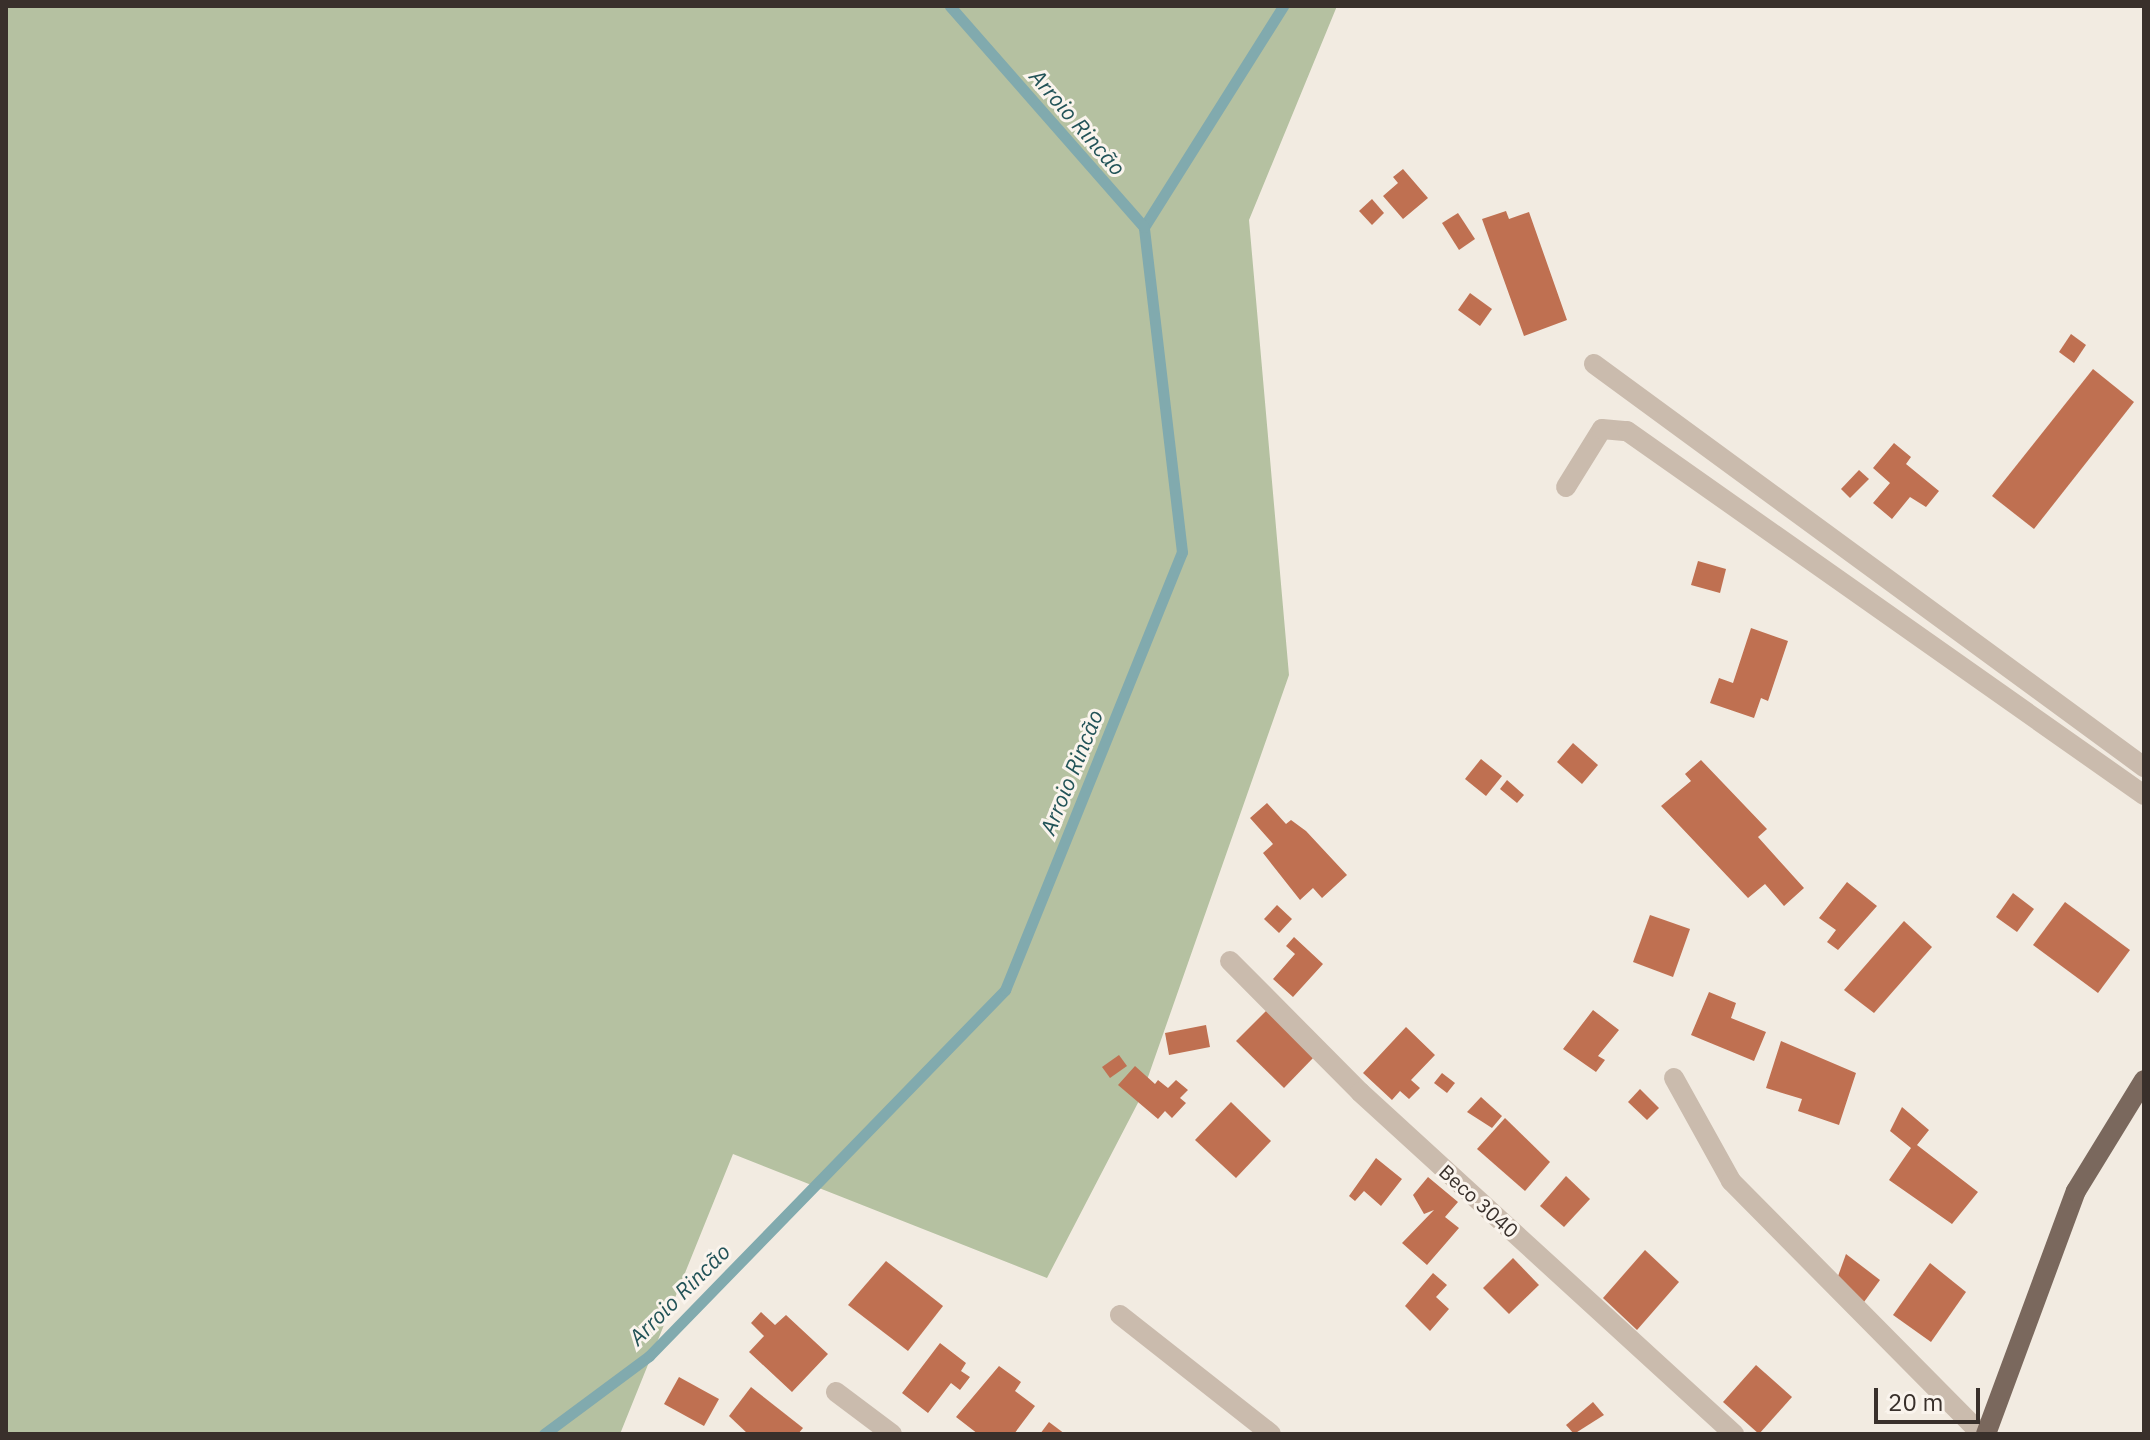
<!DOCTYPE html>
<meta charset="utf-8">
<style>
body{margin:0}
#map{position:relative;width:2150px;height:1440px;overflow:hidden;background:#f2ebe1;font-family:"IBM Plex Sans",sans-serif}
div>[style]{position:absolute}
.green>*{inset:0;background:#b5c1a1}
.stream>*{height:11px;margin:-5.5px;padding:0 5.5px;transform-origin:5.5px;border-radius:5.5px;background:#81aaae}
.building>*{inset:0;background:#bf7051}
.minor>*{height:20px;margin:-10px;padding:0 10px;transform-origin:10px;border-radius:10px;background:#cabbad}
.major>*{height:20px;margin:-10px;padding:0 10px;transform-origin:10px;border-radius:10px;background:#7a685d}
span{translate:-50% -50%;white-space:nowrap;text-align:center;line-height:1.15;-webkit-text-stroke:6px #faf4ed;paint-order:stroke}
.street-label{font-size:20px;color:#39302b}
.water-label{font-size:22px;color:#225358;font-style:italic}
.frame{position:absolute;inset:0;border:8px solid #39302b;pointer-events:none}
.scale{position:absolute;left:1874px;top:1388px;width:106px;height:36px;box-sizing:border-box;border:4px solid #39302b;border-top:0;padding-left:10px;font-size:24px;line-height:28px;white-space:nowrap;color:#39302b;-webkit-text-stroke:6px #faf4ed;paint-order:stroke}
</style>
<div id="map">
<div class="green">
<i style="clip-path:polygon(6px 6px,1337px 6px,1249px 220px,1289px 675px,1141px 1097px,1047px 1278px,733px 1154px,620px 1434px,6px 1434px)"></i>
</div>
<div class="stream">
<i style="left:1144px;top:227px;width:261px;rotate:-57.8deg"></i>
<i style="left:544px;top:1434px;width:131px;rotate:-36.6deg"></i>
<i style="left:649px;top:1356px;width:511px;rotate:-45.79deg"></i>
<i style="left:1005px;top:990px;width:472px;rotate:-68deg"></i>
<i style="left:1182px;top:552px;width:327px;rotate:-96.7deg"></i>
<i style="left:1144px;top:227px;width:294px;rotate:-131.3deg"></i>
</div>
<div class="building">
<i style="clip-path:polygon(1403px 169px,1428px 198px,1403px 219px,1383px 196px,1398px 183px,1393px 177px)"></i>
<i style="clip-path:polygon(1372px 199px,1384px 213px,1372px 225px,1359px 211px)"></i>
<i style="clip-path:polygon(1506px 211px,1509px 219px,1529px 212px,1567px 320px,1524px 336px,1482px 219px)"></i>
<i style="clip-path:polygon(1458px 213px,1475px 239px,1459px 250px,1442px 223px)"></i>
<i style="clip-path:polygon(1470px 293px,1492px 309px,1480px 326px,1458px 310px)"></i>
<i style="clip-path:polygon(2071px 334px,2086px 345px,2074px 363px,2059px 352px)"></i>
<i style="clip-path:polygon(2093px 369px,2134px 402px,2034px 529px,1992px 496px)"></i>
<i style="clip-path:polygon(1894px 443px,1911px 457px,1906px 464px,1939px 491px,1926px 507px,1910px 497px,1892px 519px,1873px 503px,1890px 483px,1873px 468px)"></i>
<i style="clip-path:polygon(1859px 470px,1869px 479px,1850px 498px,1841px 489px)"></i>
<i style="clip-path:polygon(1698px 561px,1726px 569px,1720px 593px,1691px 585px)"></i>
<i style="clip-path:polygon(1751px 628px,1788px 641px,1768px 701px,1761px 698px,1754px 718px,1710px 703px,1719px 678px,1733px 683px)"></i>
<i style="clip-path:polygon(1573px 743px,1598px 765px,1582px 784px,1557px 762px)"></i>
<i style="clip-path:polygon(1481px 759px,1502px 776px,1486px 796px,1465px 779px)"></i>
<i style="clip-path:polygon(1701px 760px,1767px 829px,1758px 837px,1804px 888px,1784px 906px,1765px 884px,1748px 898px,1661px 806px,1691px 781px,1685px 774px)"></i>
<i style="clip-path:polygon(1507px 780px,1524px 795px,1517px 803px,1500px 789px)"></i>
<i style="clip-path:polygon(1267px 803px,1286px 824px,1291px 820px,1306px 831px,1347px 875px,1322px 898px,1313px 888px,1300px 900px,1263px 853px,1273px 844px,1250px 818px)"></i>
<i style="clip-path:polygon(1847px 882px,1877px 906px,1838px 950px,1827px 942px,1836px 930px,1819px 918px)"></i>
<i style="clip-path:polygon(2013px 893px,2034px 909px,2017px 932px,1996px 917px)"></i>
<i style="clip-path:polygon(2065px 902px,2130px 950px,2098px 993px,2033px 945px)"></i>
<i style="clip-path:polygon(1277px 905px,1292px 919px,1279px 933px,1264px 919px)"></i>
<i style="clip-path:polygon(1650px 915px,1690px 929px,1673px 977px,1633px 962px)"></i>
<i style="clip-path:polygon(1904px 921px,1932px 947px,1874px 1013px,1844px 990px)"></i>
<i style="clip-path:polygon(1294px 937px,1323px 964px,1293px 997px,1273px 979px,1295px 954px,1286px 946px)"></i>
<i style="clip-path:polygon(1709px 992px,1736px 1003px,1731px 1018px,1766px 1032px,1754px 1061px,1691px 1035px)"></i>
<i style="clip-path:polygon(1267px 1010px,1314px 1057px,1284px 1088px,1236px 1041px)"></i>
<i style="clip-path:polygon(1593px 1010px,1619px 1030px,1598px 1056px,1605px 1060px,1596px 1072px,1563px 1049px)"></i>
<i style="clip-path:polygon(1206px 1025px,1210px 1047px,1169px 1055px,1165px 1033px)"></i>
<i style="clip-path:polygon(1406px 1027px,1435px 1055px,1411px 1080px,1420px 1088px,1409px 1099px,1400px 1091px,1392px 1100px,1363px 1073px)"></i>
<i style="clip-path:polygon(1781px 1041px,1856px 1073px,1839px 1125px,1798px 1111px,1802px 1099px,1766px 1088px)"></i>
<i style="clip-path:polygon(1119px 1055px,1127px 1066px,1110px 1078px,1102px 1067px)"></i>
<i style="clip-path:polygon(1135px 1066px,1155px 1084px,1158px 1080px,1168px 1088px,1176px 1080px,1188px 1090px,1180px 1098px,1186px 1103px,1172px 1118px,1165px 1111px,1158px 1119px,1118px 1085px)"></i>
<i style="clip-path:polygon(1442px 1073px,1455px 1083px,1447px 1093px,1434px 1083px)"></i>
<i style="clip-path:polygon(1640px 1089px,1659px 1108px,1647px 1120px,1628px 1102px)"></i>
<i style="clip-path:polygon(1481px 1097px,1502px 1116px,1492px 1128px,1467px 1112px)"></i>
<i style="clip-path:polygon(1231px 1102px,1271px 1141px,1236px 1178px,1195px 1140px)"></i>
<i style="clip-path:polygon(1902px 1107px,1929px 1130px,1917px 1145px,1978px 1192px,1952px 1224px,1889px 1180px,1911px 1148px,1890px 1131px)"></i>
<i style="clip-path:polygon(1505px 1118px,1550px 1162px,1525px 1191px,1477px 1149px)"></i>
<i style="clip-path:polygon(1376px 1158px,1402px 1179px,1381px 1206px,1364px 1191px,1355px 1201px,1349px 1196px)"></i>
<i style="clip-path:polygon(1566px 1176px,1590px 1199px,1564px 1227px,1540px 1206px)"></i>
<i style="clip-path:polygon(1428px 1177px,1458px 1202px,1445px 1217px,1459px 1228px,1427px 1265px,1402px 1243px,1434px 1210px,1424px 1214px,1413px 1195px)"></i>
<i style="clip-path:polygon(1645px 1250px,1679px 1282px,1637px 1330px,1603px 1298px)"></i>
<i style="clip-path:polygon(1846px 1254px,1880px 1280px,1864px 1302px,1837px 1279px)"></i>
<i style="clip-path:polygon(1513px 1258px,1539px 1285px,1509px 1314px,1483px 1288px)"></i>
<i style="clip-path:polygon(886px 1261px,943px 1306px,908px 1351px,848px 1305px)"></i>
<i style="clip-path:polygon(1930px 1263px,1966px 1292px,1931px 1342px,1893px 1315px)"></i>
<i style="clip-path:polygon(1433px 1273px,1447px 1285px,1436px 1297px,1449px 1309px,1430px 1331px,1405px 1306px)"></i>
<i style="clip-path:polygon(761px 1312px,775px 1325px,786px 1315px,828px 1354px,792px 1392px,749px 1352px,764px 1336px,751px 1323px)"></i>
<i style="clip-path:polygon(940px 1343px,966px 1363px,961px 1371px,970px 1377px,960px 1390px,951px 1383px,928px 1413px,902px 1393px)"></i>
<i style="clip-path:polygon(1756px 1365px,1792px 1397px,1759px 1434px,1723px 1402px)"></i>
<i style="clip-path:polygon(999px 1366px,1021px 1382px,1015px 1391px,1035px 1406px,1014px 1434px,978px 1434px,956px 1417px)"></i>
<i style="clip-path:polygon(679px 1377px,719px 1399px,704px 1426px,664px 1404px)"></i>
<i style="clip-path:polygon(751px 1387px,803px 1428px,798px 1434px,748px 1434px,729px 1416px)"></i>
<i style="clip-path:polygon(1593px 1402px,1604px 1415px,1574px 1434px,1566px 1425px)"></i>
<i style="clip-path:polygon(1049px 1422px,1065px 1434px,1040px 1434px)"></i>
</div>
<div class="minor">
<i style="left:1594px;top:364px;width:682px;rotate:36.23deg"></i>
<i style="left:1566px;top:487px;width:68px;rotate:-58.2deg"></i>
<i style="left:1602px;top:429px;width:25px;rotate:5deg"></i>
<i style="left:1627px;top:431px;width:632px;rotate:35.15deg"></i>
<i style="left:1230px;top:961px;width:185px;rotate:45.2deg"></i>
<i style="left:1360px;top:1092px;width:507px;rotate:42.44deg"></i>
<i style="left:1674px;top:1078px;width:118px;rotate:61deg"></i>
<i style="left:1731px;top:1181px;width:356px;rotate:45.3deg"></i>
<i style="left:1120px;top:1315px;width:192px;rotate:38.2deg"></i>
<i style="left:836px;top:1392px;width:70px;rotate:36.9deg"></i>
</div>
<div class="major">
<i style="left:1986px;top:1434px;width:259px;rotate:-69.7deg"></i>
<i style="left:2076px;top:1191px;width:130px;rotate:-58.5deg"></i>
</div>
<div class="street-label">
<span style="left:1479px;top:1201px;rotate:42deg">Beco 3040</span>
</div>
<div class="water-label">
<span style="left:1078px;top:122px;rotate:49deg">Arroio Rincão</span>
<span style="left:1071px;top:772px;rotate:-68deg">Arroio Rincão</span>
<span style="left:679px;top:1294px;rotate:-45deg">Arroio Rincão</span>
</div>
<div class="frame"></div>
<div class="scale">20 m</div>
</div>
